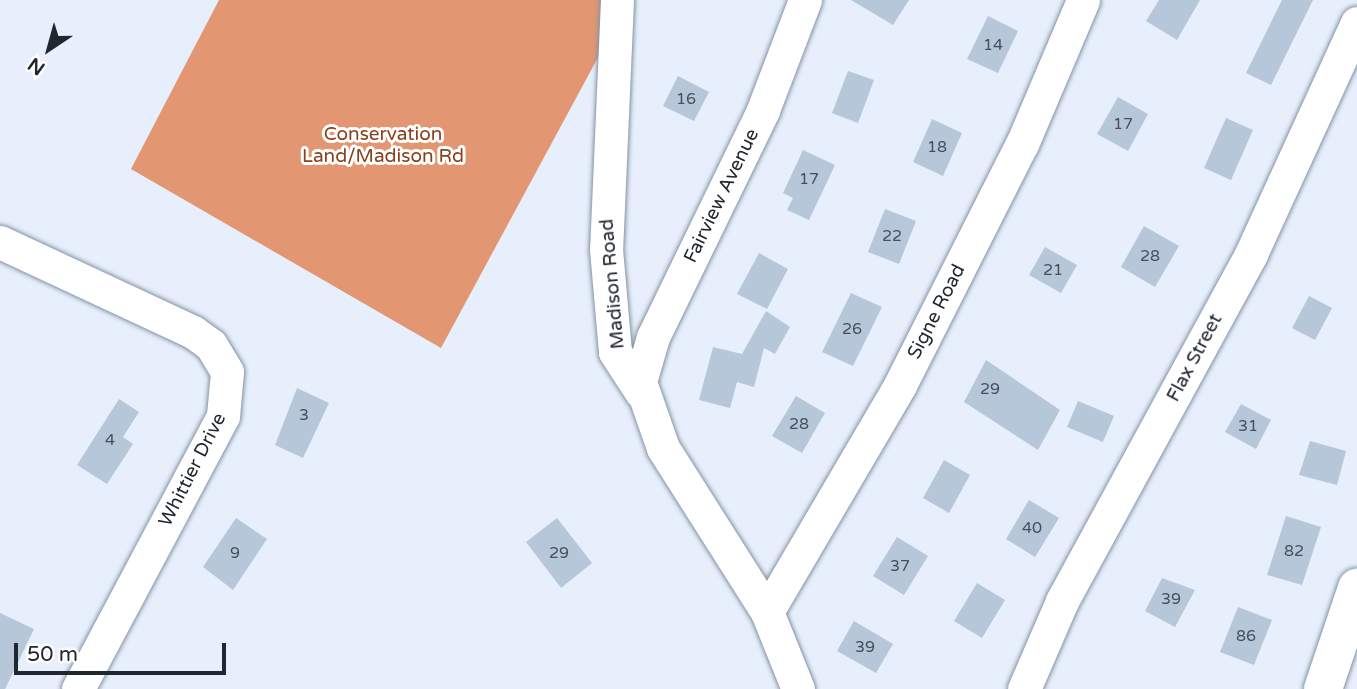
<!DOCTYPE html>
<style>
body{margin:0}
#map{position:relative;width:1357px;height:689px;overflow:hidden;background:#e6effb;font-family:"Varela Round",sans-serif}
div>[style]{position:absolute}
.forest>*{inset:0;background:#e29672}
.building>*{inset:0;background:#b7c7da}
.roads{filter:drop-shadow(0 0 2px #8493a5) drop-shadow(0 0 2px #8493a5)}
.street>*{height:33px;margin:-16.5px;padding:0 16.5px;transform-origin:16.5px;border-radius:16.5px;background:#fff}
.secondary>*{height:38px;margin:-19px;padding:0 19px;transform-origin:19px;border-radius:19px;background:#fff}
span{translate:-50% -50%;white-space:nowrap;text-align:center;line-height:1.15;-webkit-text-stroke:6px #fff;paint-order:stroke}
.number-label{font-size:16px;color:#464f59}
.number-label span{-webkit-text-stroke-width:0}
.park-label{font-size:19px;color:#87411d}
.street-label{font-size:19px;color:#21272e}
.north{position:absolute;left:14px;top:14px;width:70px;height:70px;-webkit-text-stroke:5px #fff;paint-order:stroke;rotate:216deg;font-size:19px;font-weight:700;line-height:28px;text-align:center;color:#21272e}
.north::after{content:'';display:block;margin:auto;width:24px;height:32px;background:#21272e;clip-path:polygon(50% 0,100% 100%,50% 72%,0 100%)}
.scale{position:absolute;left:14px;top:643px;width:212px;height:32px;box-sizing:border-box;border:4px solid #21272e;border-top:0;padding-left:9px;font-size:21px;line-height:24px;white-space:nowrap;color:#21272e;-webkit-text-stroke:5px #fff;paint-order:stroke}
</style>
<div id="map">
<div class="forest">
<i style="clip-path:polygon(219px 0,629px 0,441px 348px,131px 169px)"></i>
</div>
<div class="building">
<i style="clip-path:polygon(851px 0,909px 0,893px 25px)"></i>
<i style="clip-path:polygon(1159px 0,1200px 0,1177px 40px,1146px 21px)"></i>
<i style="clip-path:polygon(1282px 0,1313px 0,1271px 85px,1246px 73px)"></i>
<i style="clip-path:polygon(988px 16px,1018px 31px,998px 73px,967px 59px)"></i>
<i style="clip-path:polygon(848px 71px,874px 80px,858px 123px,832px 113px)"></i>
<i style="clip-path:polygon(678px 76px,709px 92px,694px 121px,663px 106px)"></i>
<i style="clip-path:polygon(1118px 97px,1148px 114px,1128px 151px,1097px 134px)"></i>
<i style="clip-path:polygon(1226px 118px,1253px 130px,1231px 180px,1204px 168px)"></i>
<i style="clip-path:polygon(932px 119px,962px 133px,943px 176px,913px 162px)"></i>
<i style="clip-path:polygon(803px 150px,835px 165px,809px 220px,787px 210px,793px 198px,783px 193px)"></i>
<i style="clip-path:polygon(885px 209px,916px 221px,899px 264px,868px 252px)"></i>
<i style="clip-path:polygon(1144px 226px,1179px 246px,1155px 287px,1121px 267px)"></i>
<i style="clip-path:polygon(1045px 247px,1077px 265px,1061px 293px,1029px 275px)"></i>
<i style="clip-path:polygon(759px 253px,788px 269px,767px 309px,737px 294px)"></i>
<i style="clip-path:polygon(851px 293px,882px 307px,853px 366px,822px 352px)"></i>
<i style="clip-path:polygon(1309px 296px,1332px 308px,1315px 340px,1292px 328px)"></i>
<i style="clip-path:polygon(766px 311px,790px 327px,775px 354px,764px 348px,754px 387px,737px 382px,730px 408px,699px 400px,713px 347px,742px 354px)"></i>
<i style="clip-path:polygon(986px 360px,1060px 410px,1038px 450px,964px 402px)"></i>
<i style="clip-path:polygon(297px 388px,329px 403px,303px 458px,275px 445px)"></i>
<i style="clip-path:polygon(796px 396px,825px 413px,802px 453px,772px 436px)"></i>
<i style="clip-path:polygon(119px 399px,139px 412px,123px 437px,133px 444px,107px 484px,77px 465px)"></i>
<i style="clip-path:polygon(1078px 401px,1114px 416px,1103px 442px,1067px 427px)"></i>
<i style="clip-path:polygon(1241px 404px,1271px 420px,1256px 449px,1225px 432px)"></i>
<i style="clip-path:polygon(1310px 441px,1346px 451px,1337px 485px,1299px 475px)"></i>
<i style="clip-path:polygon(944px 460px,970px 475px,949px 513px,923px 498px)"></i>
<i style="clip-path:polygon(1029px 500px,1059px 518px,1035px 557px,1006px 539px)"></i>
<i style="clip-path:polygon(1286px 516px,1321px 527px,1302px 585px,1267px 575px)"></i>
<i style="clip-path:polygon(236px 518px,267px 539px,233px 590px,203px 567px)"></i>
<i style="clip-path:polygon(557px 518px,592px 563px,561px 588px,526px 542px)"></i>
<i style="clip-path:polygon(897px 537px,928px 556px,904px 595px,873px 576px)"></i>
<i style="clip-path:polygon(1162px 578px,1195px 590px,1175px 627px,1145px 611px)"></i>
<i style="clip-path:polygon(977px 583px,1005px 600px,982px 638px,954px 621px)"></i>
<i style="clip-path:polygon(1238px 607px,1272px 620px,1254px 665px,1220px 652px)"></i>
<i style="clip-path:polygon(0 613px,34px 629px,5px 689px,0 689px)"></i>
<i style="clip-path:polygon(854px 621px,893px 644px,876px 673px,837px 651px)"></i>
</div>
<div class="roads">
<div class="street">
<i style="left:617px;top:0;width:249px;rotate:92.5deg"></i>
<i style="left:606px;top:249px;width:103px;rotate:85deg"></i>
<i style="left:615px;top:352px;width:48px;rotate:57deg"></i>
<i style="left:0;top:242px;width:213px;rotate:25deg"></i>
<i style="left:193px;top:332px;width:22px;rotate:36deg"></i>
<i style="left:211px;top:345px;width:31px;rotate:59deg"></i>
<i style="left:227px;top:372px;width:44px;rotate:95.2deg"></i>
<i style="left:223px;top:416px;width:309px;rotate:118deg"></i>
<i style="left:767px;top:612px;width:263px;rotate:-59.6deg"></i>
<i style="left:900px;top:385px;width:270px;rotate:-63.2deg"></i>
<i style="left:1022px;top:144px;width:156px;rotate:-67deg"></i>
<i style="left:798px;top:689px;width:83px;rotate:-111.9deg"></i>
<i style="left:767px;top:612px;width:194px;rotate:-122.4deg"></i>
<i style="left:663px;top:448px;width:70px;rotate:-109.2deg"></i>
<i style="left:640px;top:382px;width:47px;rotate:-73.9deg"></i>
<i style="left:653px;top:337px;width:252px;rotate:-64.1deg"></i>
<i style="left:763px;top:110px;width:118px;rotate:-69.1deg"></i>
<i style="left:1024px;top:689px;width:96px;rotate:-66.6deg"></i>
<i style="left:1062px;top:601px;width:395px;rotate:-61.4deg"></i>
<i style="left:1251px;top:254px;width:254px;rotate:-65.4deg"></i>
</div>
<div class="secondary">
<i style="left:1323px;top:689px;width:107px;rotate:-71.4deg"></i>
</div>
</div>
<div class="number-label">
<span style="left:993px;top:45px">14</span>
<span style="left:686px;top:99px">16</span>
<span style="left:1123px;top:124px">17</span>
<span style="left:937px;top:147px">18</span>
<span style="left:809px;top:179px">17</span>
<span style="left:892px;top:236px">22</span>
<span style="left:1150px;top:256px">28</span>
<span style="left:1053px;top:270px">21</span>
<span style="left:852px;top:329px">26</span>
<span style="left:990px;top:389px">29</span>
<span style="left:304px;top:415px">3</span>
<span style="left:799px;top:424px">28</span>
<span style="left:1248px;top:426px">31</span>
<span style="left:110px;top:440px">4</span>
<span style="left:1032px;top:528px">40</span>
<span style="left:1294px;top:551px">82</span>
<span style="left:235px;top:553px">9</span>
<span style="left:559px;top:553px">29</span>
<span style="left:900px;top:566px">37</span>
<span style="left:1171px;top:599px">39</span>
<span style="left:1246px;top:636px">86</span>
<span style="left:865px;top:647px">39</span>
</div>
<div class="park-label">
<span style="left:383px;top:146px">Conservation<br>Land/Madison Rd</span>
</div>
<div class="street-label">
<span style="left:722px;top:196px;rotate:-64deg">Fairview Avenue</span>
<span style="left:613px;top:284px;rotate:-95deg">Madison Road</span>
<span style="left:937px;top:312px;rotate:-63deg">Signe Road</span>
<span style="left:1195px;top:358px;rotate:-62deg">Flax Street</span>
<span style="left:193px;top:470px;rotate:-63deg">Whittier Drive</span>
</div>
<div class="north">N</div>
<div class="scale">50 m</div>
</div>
